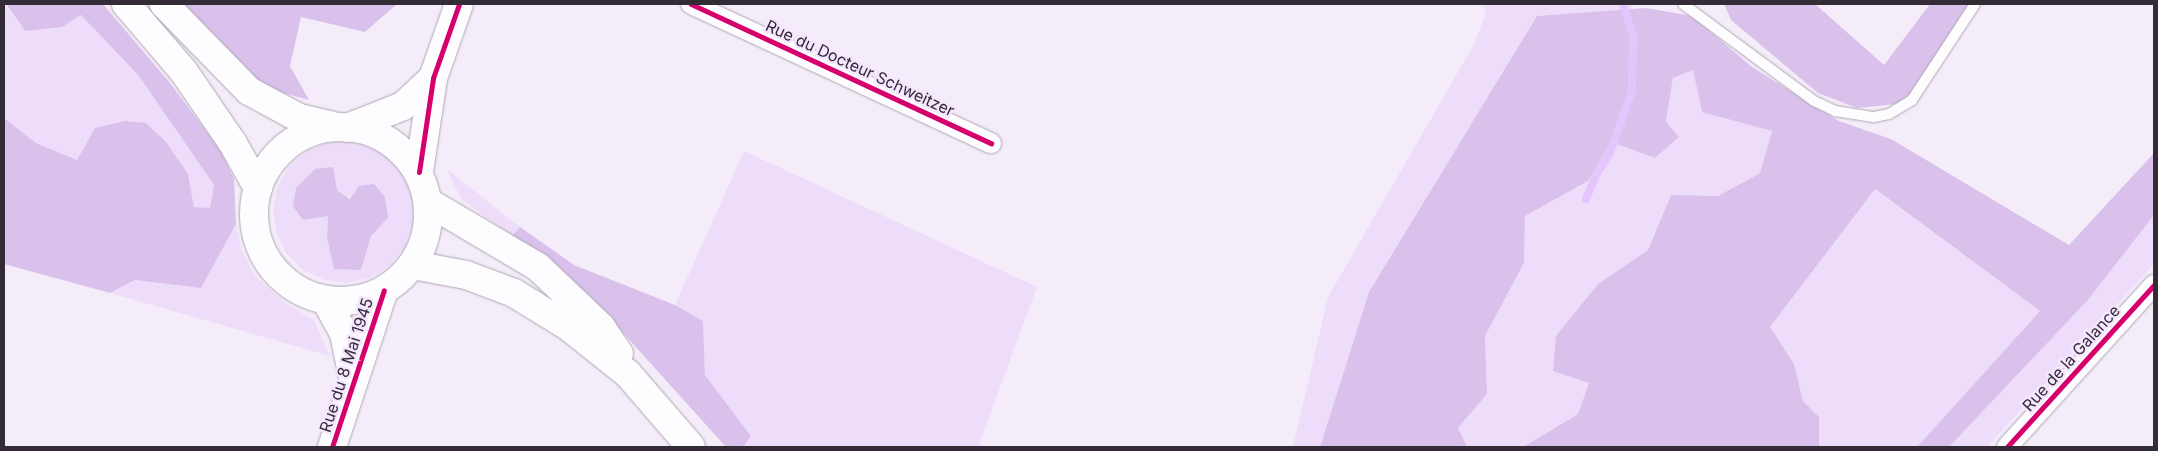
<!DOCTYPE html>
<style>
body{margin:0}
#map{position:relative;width:2158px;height:451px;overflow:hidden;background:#f4edf9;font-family:Inter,sans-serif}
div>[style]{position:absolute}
.green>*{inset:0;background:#edddfa}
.forest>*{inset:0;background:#dac1ec}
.stream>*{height:8px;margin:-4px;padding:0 4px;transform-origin:4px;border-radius:4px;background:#e5c6fc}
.roads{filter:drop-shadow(0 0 1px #aea8b2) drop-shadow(0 0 1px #aea8b2)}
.lane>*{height:10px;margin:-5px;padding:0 5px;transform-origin:5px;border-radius:5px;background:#fdfcfe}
.street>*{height:20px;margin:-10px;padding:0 10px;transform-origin:10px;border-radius:10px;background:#fdfcfe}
.secondary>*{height:28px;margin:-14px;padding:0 14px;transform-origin:14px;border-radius:14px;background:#fdfcfe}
.secondary>.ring{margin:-14px;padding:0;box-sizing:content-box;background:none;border:28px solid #fdfcfe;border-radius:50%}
.cycleway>*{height:5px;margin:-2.5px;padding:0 2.5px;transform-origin:2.5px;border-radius:2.5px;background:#d6006c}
span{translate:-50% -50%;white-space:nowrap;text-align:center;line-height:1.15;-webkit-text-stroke:5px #f5e7ff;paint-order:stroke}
.street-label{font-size:16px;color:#332c37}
.frame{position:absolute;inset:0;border:5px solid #332c37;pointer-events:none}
</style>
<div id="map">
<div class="green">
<i style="clip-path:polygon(4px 4px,25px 31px,62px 27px,81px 15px,139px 76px,188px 145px,214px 185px,210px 208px,194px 208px,188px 174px,77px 160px,36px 143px,4px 118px)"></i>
<i style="clip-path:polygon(1483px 4px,1631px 4px,1632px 10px,1537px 16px,1369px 292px,1320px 447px,1293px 447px,1328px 297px,1473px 46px,1486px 13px)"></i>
<i style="clip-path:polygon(1693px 70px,1702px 111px,1772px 131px,1760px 173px,1718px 196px,1671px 195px,1648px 250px,1598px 284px,1589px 383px,1578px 414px,1523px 447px,1467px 447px,1458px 428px,1487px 394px,1485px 336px,1524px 263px,1525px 216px,1588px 181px,1611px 142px,1666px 122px,1673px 78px)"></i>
<i style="clip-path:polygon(evenodd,329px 142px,352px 142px,375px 148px,394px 162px,407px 181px,414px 203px,413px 226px,405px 248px,390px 265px,370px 278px,347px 283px,324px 280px,303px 270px,286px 253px,276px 232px,273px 209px,278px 186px,289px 166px,307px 151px,329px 142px,337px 190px,388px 218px,371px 236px,361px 270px,327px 237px,328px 216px,337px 190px)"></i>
<i style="clip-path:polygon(744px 151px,1037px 287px,978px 447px,743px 447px,751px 436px,705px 375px,703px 321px,675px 305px)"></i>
<i style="clip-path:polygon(447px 169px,520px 227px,512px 236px,461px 199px)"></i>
<i style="clip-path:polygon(1874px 189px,2040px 311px,1917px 447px,1819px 447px,1819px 417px,1803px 401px,1794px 364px,1770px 327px)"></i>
<i style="clip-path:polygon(2154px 215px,2154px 264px,1987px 447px,1949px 447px,2087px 301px)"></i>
<i style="clip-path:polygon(236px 224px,242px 251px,255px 276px,284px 302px,314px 320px,330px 356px,110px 293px,135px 280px,201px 288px)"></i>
</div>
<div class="forest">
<i style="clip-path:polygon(6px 4px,103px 4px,170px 83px,221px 151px,234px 179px,236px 224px,201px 288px,135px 280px,110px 293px,4px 264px,4px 118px,36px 143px,77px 160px,95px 128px,125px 121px,146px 123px,166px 142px,188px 174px,194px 207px,210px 208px,214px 185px,139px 76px,81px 15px,62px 27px,25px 31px)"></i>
<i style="clip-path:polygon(175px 4px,397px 4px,365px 32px,301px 17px,290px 66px,309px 100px,273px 90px,252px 77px)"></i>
<i style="clip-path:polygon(1724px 4px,1815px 4px,1884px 65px,1930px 4px,1968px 4px,1913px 91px,1897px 104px,1857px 108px,1818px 93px,1731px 20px)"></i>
<i style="clip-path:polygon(1646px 8px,1692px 16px,1752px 67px,1839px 121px,1891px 139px,2069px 245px,2154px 153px,2154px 215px,2087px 301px,1949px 447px,1917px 447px,2040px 311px,1875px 189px,1770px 327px,1794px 364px,1803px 401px,1819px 417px,1819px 447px,1523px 447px,1578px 414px,1589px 383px,1553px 371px,1556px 336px,1598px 284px,1648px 250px,1671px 195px,1718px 196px,1760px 173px,1772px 131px,1702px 112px,1693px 70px,1673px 78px,1666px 122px,1679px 137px,1655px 158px,1611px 142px,1588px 181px,1525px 216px,1524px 263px,1485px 336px,1487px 394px,1458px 428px,1467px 447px,1320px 447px,1369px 292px,1537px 16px)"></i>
<i style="clip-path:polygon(333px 167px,337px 190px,350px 199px,359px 186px,374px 184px,385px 197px,388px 218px,371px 236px,361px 270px,334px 269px,327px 237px,328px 216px,303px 220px,293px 206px,296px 188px,315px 169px)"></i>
<i style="clip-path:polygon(520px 227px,574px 265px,675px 305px,703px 321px,705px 375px,751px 436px,743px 447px,726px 447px,589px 295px,512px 236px)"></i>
</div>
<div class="stream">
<i style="left:1586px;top:199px;width:26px;rotate:-67deg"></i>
<i style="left:1596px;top:175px;width:26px;rotate:-58deg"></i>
<i style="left:1610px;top:153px;width:66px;rotate:-70.5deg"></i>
<i style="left:1632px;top:91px;width:56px;rotate:-89deg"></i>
<i style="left:1633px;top:35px;width:33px;rotate:-108deg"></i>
</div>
<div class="roads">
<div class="lane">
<i style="left:1683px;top:4px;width:163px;rotate:36.5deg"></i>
<i style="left:1814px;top:101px;width:23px;rotate:25deg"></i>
<i style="left:1835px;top:111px;width:39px;rotate:9deg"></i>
<i style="left:1874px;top:117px;width:15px;rotate:-11deg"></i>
<i style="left:1889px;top:114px;width:27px;rotate:-31deg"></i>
<i style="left:1912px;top:100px;width:115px;rotate:-56.7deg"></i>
</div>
<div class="street">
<i style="left:691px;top:4px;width:331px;rotate:24.9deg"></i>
<i style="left:2007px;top:447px;width:219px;rotate:-47.8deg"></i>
</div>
<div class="secondary">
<i style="left:126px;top:4px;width:89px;rotate:49.5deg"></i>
<i style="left:184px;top:72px;width:85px;rotate:55.6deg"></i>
<i style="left:232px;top:142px;width:53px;rotate:60.5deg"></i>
<i style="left:164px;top:4px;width:122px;rotate:45.7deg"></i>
<i style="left:249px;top:91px;width:57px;rotate:28.4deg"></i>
<i style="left:299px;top:118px;width:35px;rotate:13deg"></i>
<i class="ring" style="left:254px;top:127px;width:146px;height:146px"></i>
<i style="left:347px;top:128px;width:60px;rotate:-21.4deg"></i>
<i style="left:403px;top:106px;width:41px;rotate:-43deg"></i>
<i style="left:419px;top:172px;width:95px;rotate:-81.5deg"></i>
<i style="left:433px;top:78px;width:78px;rotate:-70.6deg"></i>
<i style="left:428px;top:202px;width:128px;rotate:30.6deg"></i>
<i style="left:538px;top:267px;width:87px;rotate:43.6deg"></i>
<i style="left:601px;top:327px;width:32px;rotate:56deg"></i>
<i style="left:413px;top:265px;width:54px;rotate:10.7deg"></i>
<i style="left:466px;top:275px;width:51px;rotate:20.6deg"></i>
<i style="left:514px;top:293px;width:65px;rotate:31.7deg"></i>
<i style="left:569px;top:327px;width:75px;rotate:38.5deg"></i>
<i style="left:628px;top:374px;width:96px;rotate:49.2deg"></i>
<i style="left:326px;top:301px;width:38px;rotate:61deg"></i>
<i style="left:344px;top:334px;width:44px;rotate:78.2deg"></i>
<i style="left:332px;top:447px;width:165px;rotate:-71.7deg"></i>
</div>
</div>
<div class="cycleway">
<i style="left:691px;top:4px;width:331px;rotate:24.9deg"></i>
<i style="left:419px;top:172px;width:95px;rotate:-81.5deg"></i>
<i style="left:433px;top:78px;width:78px;rotate:-70.6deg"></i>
<i style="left:332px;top:447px;width:165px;rotate:-71.7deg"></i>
<i style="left:2007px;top:447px;width:219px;rotate:-47.8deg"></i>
</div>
<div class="street-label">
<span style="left:860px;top:68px;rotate:25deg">Rue du Docteur Schweitzer</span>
<span style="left:2071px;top:358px;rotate:-48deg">Rue de la Galance</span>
<span style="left:346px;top:365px;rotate:-72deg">Rue du 8 Mai 1945</span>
</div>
<div class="frame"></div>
</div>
